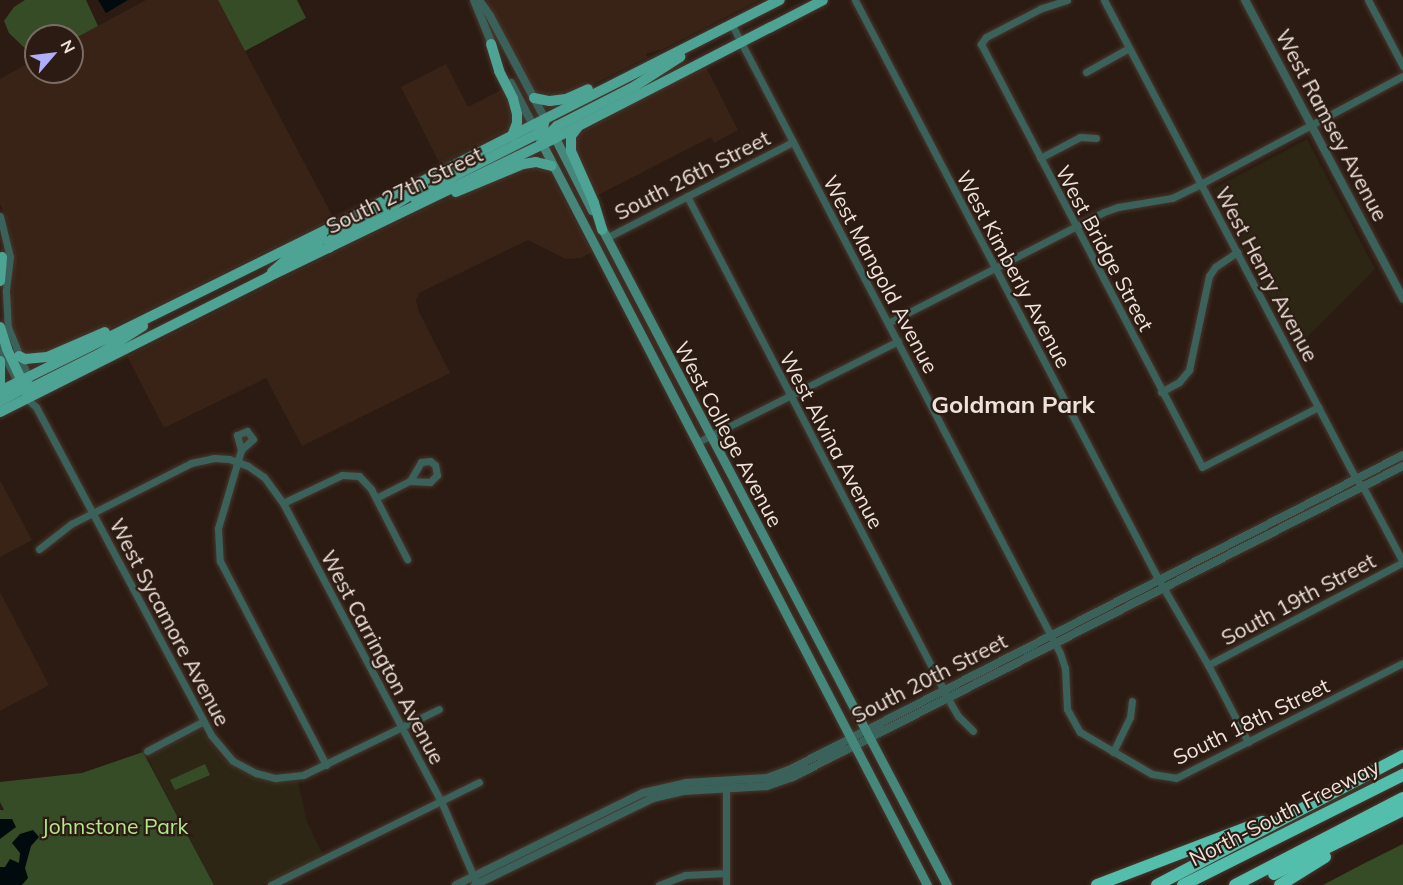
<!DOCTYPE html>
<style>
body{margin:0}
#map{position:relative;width:1403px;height:885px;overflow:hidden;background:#2c1b12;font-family:Mulish,sans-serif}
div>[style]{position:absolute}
.built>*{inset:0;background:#392317}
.education>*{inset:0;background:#2d2615}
.green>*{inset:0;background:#364c27}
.water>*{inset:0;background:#010a0c}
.roads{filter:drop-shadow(0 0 2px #47372e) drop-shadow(0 0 2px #47372e)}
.minor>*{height:7px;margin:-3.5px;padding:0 3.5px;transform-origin:3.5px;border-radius:3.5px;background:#3b625a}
.tertiary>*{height:8px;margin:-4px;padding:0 4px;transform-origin:4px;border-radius:4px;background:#3b625a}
.secondary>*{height:9px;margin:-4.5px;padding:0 4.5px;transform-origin:4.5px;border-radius:4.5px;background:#46877b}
.primary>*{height:10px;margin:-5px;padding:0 5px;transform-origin:5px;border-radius:5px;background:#4da494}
.motorway>*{height:12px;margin:-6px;padding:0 6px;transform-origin:6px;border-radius:6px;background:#53beab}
span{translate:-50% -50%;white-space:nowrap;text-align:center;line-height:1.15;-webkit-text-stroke:4.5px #2c1b12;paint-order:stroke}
.street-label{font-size:21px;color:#eee2dc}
.park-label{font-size:21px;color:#b2e88b}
.quarter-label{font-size:24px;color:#eee2dc;font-weight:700}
.north{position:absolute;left:24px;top:24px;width:60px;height:60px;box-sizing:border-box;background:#2c1b12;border:2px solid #7a6b63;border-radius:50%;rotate:62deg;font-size:16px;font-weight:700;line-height:24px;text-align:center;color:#eee2dc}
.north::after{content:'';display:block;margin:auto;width:21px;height:27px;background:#b0aefa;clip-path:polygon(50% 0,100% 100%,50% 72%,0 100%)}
</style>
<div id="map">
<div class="built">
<i style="clip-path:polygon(146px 0,218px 0,334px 219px,122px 323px,59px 350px,30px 357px,21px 352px,10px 317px,14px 265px,9px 225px,0 204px,0 79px,36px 59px,36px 72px,72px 72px,72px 40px)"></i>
<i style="clip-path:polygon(486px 0,759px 0,663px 49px,646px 54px,648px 57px,577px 92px,554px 98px,536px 92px)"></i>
<i style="clip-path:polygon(446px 64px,468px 107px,505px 88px,512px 105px,512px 128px,440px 164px,401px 87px)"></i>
<i style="clip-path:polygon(705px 65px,738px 130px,714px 143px,711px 137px,594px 197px,579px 169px,574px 139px,586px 129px)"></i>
<i style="clip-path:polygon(526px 166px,548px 169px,592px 252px,581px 258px,566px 259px,528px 240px,419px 293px,416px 301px,419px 312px,450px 373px,302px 446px,266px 378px,164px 428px,127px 356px,346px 246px,434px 204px)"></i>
<i style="clip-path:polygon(0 480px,32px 540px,0 557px)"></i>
<i style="clip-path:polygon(0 592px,49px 685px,0 711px)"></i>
</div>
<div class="education">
<i style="clip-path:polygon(1307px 139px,1375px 269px,1296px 348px,1213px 189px)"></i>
<i style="clip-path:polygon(200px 729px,222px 757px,241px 771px,265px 780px,298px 781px,307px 822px,323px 855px,262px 885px,214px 885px,146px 756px)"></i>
</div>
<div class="green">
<i style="clip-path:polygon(25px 0,86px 0,98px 26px,72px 40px,72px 36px,36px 36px,36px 59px,9px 33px,4px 21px,14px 7px)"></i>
<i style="clip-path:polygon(218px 0,297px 0,306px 18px,245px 51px)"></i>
<i style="clip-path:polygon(143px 752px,214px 885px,0 885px,0 824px,7px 819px,0 819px,0 810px,4px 810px,0 802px,0 782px,82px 773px)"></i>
<i style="clip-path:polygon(205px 764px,210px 775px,175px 790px,170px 780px)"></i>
<i style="clip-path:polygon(1403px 844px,1403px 885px,1323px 885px,1361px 865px)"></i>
</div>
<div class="water">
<i style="clip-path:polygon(98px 0,128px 0,106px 13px)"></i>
<i style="clip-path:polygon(0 819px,12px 819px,16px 827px,0 839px)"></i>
<i style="clip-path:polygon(33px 830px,39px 837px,31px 846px,25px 868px,28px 878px,22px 885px,0 885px,0 867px,5px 867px,10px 859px,19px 863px,20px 853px,12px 843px,20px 834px)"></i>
</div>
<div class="roads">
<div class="minor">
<i style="left:855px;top:0;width:649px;rotate:62.37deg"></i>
<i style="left:1156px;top:575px;width:104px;rotate:60deg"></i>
<i style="left:1208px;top:665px;width:87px;rotate:62.5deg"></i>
<i style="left:1067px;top:0;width:28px;rotate:162deg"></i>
<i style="left:1040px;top:9px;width:61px;rotate:152.6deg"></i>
<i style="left:986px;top:37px;width:9px;rotate:126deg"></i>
<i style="left:981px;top:44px;width:477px;rotate:62.4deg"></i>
<i style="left:1202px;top:467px;width:131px;rotate:-27.3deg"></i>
<i style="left:1104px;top:0;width:541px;rotate:62.25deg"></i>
<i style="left:1356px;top:479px;width:11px;rotate:49deg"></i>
<i style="left:1363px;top:487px;width:85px;rotate:61.9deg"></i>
<i style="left:1368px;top:0;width:75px;rotate:62.1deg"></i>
<i style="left:732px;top:25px;width:708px;rotate:62.42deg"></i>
<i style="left:1060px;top:653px;width:16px;rotate:72deg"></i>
<i style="left:1065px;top:668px;width:41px;rotate:87.2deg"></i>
<i style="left:1067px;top:709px;width:26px;rotate:61deg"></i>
<i style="left:1080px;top:732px;width:83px;rotate:30.3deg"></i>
<i style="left:1152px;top:774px;width:24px;rotate:9deg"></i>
<i style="left:1176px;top:778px;width:254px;rotate:-26.9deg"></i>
<i style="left:1086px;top:72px;width:49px;rotate:-29.2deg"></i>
<i style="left:1040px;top:158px;width:45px;rotate:-27.7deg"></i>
<i style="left:1080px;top:137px;width:16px;rotate:4deg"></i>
<i style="left:687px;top:196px;width:573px;rotate:62.54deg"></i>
<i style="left:951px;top:704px;width:14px;rotate:60deg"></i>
<i style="left:958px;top:716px;width:21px;rotate:45deg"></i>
<i style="left:0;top:216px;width:42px;rotate:76.3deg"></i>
<i style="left:10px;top:257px;width:35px;rotate:97deg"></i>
<i style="left:6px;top:292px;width:35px;rotate:87deg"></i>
<i style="left:8px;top:327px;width:56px;rotate:68deg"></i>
<i style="left:606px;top:238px;width:210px;rotate:-27.2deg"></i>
<i style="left:888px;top:323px;width:243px;rotate:-27.2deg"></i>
<i style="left:1104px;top:212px;width:15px;rotate:-20deg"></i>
<i style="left:1118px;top:207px;width:55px;rotate:-9.5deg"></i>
<i style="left:1172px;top:198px;width:25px;rotate:-26deg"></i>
<i style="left:1195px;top:187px;width:236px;rotate:-28.1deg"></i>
<i style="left:0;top:348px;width:39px;rotate:63deg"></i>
<i style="left:1161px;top:392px;width:21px;rotate:-29deg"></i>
<i style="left:1179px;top:382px;width:16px;rotate:-50deg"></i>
<i style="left:1189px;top:370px;width:96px;rotate:-78deg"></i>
<i style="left:1209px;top:276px;width:11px;rotate:-56deg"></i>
<i style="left:1215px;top:267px;width:27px;rotate:-34deg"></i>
<i style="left:26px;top:398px;width:13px;rotate:42deg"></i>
<i style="left:36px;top:407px;width:372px;rotate:61.9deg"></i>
<i style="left:211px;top:735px;width:34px;rotate:50deg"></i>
<i style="left:233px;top:761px;width:26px;rotate:28deg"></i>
<i style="left:256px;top:773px;width:20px;rotate:15deg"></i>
<i style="left:275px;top:778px;width:28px;rotate:-6deg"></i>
<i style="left:303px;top:775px;width:151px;rotate:-25.9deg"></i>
<i style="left:698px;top:442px;width:224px;rotate:-26.8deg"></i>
<i style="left:241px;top:450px;width:16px;rotate:-43deg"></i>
<i style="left:253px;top:439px;width:10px;rotate:-127deg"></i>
<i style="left:247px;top:431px;width:11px;rotate:158deg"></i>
<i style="left:237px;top:435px;width:16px;rotate:75deg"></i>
<i style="left:241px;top:450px;width:81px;rotate:106.4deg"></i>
<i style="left:218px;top:528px;width:33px;rotate:87deg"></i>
<i style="left:220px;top:561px;width:230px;rotate:62.5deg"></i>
<i style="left:376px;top:498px;width:38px;rotate:-27deg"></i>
<i style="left:410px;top:481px;width:20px;rotate:3deg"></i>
<i style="left:430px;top:482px;width:10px;rotate:-45deg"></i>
<i style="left:437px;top:475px;width:10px;rotate:-101deg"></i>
<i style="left:435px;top:465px;width:6px;rotate:-141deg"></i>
<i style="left:430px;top:461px;width:9px;rotate:174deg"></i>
<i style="left:421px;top:462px;width:22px;rotate:120deg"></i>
<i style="left:283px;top:503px;width:65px;rotate:-25.4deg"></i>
<i style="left:342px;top:475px;width:17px;rotate:3deg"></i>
<i style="left:359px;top:476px;width:18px;rotate:47deg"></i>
<i style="left:371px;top:489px;width:79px;rotate:62.8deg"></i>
<i style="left:39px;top:549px;width:41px;rotate:-38deg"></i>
<i style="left:71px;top:524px;width:135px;rotate:-26.9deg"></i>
<i style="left:191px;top:463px;width:24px;rotate:-12deg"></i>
<i style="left:214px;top:458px;width:15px;rotate:4deg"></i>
<i style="left:229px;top:459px;width:20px;rotate:20deg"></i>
<i style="left:248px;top:466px;width:19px;rotate:35deg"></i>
<i style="left:264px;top:477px;width:32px;rotate:54deg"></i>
<i style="left:283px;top:503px;width:337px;rotate:62.1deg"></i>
<i style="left:441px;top:801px;width:86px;rotate:66.7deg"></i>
<i style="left:1208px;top:665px;width:221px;rotate:-27.8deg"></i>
<i style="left:147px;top:751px;width:64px;rotate:-27.8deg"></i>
<i style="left:1113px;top:752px;width:39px;rotate:-64deg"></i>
<i style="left:1130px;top:717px;width:16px;rotate:-83deg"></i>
<i style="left:271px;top:885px;width:232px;rotate:-26.3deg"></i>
<i style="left:659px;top:885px;width:28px;rotate:-21deg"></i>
<i style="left:685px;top:875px;width:41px;rotate:-2.8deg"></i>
<i style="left:726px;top:885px;width:100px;rotate:-90deg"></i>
</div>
<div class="tertiary">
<i style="left:474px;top:0;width:51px;rotate:68deg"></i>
<i style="left:479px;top:0;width:19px;rotate:55deg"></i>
<i style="left:490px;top:16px;width:117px;rotate:61.9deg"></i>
<i style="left:1245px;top:0;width:338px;rotate:62.1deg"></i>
<i style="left:511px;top:83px;width:47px;rotate:62.4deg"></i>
<i style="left:456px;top:885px;width:208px;rotate:-26.2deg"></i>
<i style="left:643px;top:793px;width:44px;rotate:-13.1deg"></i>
<i style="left:686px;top:783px;width:81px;rotate:-3.5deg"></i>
<i style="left:767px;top:778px;width:23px;rotate:-20deg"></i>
<i style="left:789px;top:770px;width:690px;rotate:-27.16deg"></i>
<i style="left:475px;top:885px;width:198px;rotate:-26deg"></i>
<i style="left:653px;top:798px;width:31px;rotate:-13deg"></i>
<i style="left:683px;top:791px;width:84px;rotate:-3.4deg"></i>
<i style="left:767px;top:786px;width:28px;rotate:-19deg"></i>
<i style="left:793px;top:777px;width:685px;rotate:-27.01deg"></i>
</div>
<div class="secondary">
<i style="left:552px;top:132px;width:88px;rotate:62.9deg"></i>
<i style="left:539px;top:138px;width:842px;rotate:62.55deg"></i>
<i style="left:600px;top:225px;width:746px;rotate:62.27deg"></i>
</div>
<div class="primary">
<i style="left:491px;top:44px;width:28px;rotate:73deg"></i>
<i style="left:499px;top:71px;width:31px;rotate:63deg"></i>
<i style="left:513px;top:99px;width:16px;rotate:75deg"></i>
<i style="left:517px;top:114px;width:9px;rotate:90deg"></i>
<i style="left:517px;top:123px;width:14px;rotate:111deg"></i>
<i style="left:534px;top:98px;width:16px;rotate:11deg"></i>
<i style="left:550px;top:101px;width:16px;rotate:-7deg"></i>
<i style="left:566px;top:99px;width:24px;rotate:-24deg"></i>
<i style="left:578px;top:127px;width:11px;rotate:128deg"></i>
<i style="left:571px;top:136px;width:15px;rotate:90deg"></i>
<i style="left:571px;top:151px;width:57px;rotate:66.1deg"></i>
<i style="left:594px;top:203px;width:28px;rotate:73deg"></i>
<i style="left:543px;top:140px;width:20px;rotate:-45deg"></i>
<i style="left:557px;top:126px;width:88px;rotate:-27.1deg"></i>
<i style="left:635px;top:86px;width:54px;rotate:-32.8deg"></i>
<i style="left:456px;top:192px;width:73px;rotate:-22.7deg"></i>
<i style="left:523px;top:164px;width:13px;rotate:-9deg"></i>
<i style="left:536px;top:162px;width:16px;rotate:14deg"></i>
<i style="left:416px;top:200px;width:47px;rotate:-32deg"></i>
<i style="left:456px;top:175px;width:91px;rotate:-26.8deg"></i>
<i style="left:537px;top:134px;width:8px;rotate:-45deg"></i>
<i style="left:543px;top:128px;width:9px;rotate:-77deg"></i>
<i style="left:329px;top:248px;width:6px;rotate:-90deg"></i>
<i style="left:329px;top:242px;width:10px;rotate:-45deg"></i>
<i style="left:336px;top:235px;width:64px;rotate:-27deg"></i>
<i style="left:393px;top:206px;width:36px;rotate:-32deg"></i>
<i style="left:272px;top:272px;width:18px;rotate:-41deg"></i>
<i style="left:286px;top:260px;width:36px;rotate:-27deg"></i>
<i style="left:318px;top:244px;width:8px;rotate:-60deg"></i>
<i style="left:322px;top:237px;width:4px;rotate:-104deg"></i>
<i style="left:0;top:281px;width:24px;rotate:-85deg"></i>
<i style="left:0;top:327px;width:23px;rotate:72deg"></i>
<i style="left:7px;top:349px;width:40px;rotate:65deg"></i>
<i style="left:19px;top:356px;width:7px;rotate:27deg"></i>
<i style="left:25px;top:359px;width:22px;rotate:-5deg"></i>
<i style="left:47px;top:357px;width:63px;rotate:-23.3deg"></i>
<i style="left:0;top:361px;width:23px;rotate:90deg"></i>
<i style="left:0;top:391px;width:379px;rotate:-26.3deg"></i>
<i style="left:340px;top:223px;width:493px;rotate:-26.9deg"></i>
<i style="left:26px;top:399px;width:14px;rotate:-60deg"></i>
<i style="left:33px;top:387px;width:76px;rotate:-26.6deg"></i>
<i style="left:101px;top:353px;width:50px;rotate:-32.7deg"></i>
<i style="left:0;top:401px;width:24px;rotate:-28deg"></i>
<i style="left:21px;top:390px;width:12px;rotate:-59deg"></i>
<i style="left:0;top:412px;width:300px;rotate:-26.7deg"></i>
<i style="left:268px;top:277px;width:319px;rotate:-25.8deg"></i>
<i style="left:555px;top:138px;width:301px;rotate:-27.2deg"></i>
</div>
<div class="motorway">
<i style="left:1274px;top:874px;width:144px;rotate:-26.4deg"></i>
<i style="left:1097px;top:885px;width:177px;rotate:-20.9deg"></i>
<i style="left:1157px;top:885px;width:278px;rotate:-27.7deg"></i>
<i style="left:1183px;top:885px;width:246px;rotate:-26.6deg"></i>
<i style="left:1235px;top:885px;width:189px;rotate:-27.4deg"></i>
<i style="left:1280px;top:885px;width:53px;rotate:-31.9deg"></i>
</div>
</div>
<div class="street-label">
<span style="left:1332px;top:125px;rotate:62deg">West Ramsey Avenue</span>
<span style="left:692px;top:175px;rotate:-27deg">South 26th Street</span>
<span style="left:404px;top:190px;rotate:-26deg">South 27th Street</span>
<span style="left:1105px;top:248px;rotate:62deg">West Bridge Street</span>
<span style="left:1014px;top:269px;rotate:62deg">West Kimberly Avenue</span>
<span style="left:881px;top:274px;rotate:62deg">West Mangold Avenue</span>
<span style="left:1267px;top:274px;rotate:62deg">West Henry Avenue</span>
<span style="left:729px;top:434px;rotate:62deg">West College Avenue</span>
<span style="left:832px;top:440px;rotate:62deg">West Alvina Avenue</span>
<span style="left:1298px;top:599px;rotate:-28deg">South 19th Street</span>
<span style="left:170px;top:622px;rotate:62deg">West Sycamore Avenue</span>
<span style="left:383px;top:657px;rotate:62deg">West Carrington Avenue</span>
<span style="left:929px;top:678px;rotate:-27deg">South 20th Street</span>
<span style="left:1251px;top:721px;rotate:-26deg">South 18th Street</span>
<span style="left:1284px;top:812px;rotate:-27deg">North-South Freeway</span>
</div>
<div class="park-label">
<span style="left:115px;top:826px">Johnstone Park</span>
</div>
<div class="quarter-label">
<span style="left:1013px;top:405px">Goldman Park</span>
</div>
<div class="north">N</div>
</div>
